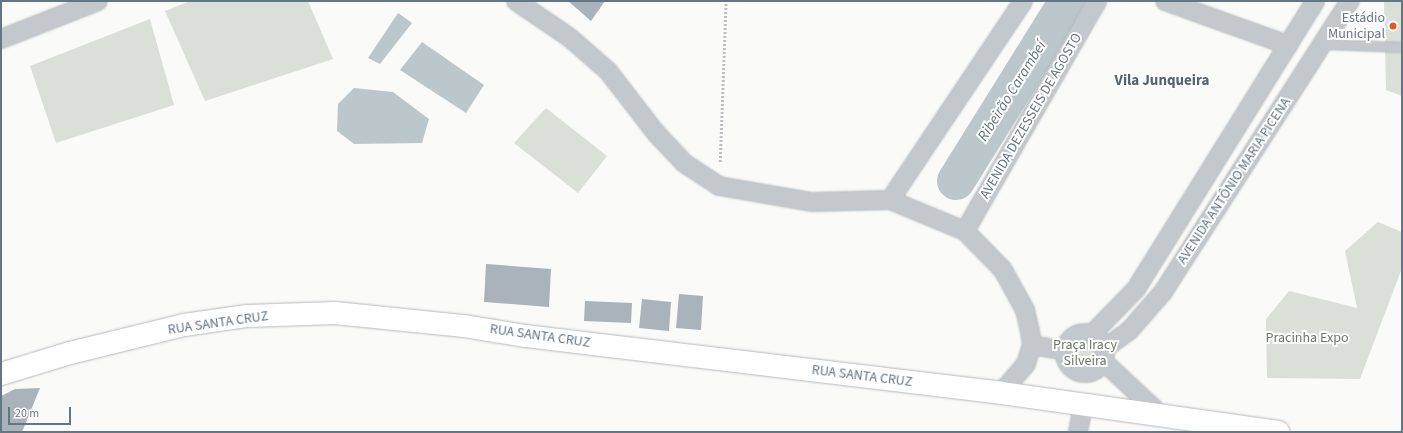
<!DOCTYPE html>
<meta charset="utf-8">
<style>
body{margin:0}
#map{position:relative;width:1403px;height:433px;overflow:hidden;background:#fafaf8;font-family:"Source Sans 3",sans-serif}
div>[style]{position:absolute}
.green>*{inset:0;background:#dadfd7}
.round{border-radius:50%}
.water>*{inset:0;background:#bbc7cb}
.river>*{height:38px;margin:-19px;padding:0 19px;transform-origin:19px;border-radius:19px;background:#bbc7cb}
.building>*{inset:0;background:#aab3b9}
.path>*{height:2.5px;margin-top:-1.25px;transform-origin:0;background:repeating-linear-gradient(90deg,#bbbfc2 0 2px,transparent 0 4px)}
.roads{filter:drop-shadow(0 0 1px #b5babe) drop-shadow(0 0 1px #b5babe)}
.service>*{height:9px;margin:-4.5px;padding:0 4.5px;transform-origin:4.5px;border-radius:4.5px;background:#c3c8cc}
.minor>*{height:18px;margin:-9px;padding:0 9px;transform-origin:9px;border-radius:9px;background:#c3c8cc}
.minor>.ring{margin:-9px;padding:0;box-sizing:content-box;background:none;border:18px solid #c3c8cc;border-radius:50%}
.primary>*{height:22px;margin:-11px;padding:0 11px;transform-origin:11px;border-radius:11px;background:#fff}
.dots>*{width:11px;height:11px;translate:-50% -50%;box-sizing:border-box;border:2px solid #fff;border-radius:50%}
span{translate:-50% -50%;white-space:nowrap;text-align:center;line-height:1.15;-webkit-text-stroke:4px #fff;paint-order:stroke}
.poi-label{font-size:14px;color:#657683}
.right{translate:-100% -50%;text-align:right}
.street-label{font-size:14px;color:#657683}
.park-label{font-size:14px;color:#687a64}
.neighbourhood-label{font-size:15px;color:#57646e;font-weight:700}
.water-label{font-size:15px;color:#60757c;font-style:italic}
.frame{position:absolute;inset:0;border:2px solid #657683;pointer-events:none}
.scale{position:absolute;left:8px;top:407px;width:63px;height:18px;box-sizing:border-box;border:2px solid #657683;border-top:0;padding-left:5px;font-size:12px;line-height:14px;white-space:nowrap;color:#657683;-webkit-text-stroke:3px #fff;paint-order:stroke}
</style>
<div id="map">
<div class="green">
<i style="clip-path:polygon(190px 1px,308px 1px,333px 59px,205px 101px,165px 11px)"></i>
<i style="clip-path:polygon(1384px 1px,1402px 1px,1402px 96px,1386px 90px)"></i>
<i style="clip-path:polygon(150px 19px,174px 105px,56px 143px,30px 66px)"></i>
<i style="clip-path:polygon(546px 108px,607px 156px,578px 193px,514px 143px)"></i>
<i style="clip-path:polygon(1378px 222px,1402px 232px,1402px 268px,1360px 379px,1267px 378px,1266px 319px,1289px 291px,1357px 308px,1345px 251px)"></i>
<i class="round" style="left:1069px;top:338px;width:30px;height:30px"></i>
</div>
<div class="water">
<i style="clip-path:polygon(398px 13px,412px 23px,380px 64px,368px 58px)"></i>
<i style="clip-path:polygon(422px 42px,484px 85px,466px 113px,400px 70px)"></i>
<i style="clip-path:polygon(354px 88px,393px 92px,429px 119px,422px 143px,354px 144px,337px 131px,338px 104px)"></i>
</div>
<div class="river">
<i style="left:956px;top:181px;width:212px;rotate:-58.1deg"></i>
</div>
<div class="building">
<i style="clip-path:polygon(568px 1px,605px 1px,591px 21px)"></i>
<i style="clip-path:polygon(486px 264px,551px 269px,549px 307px,484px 302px)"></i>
<i style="clip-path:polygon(679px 294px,703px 296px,701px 330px,676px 328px)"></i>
<i style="clip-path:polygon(642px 299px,671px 302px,669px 331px,639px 328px)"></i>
<i style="clip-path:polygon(585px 301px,632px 303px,631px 323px,584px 321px)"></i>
<i style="clip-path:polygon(40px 388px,22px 432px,1px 432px,1px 396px,15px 389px)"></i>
</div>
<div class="path">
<i style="left:720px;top:162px;width:161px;rotate:-87.9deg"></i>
</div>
<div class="roads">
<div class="service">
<i style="left:1323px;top:44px;width:79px;rotate:2.2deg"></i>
</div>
<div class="minor">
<i style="left:516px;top:1px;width:64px;rotate:34.2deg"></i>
<i style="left:569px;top:37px;width:52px;rotate:41.1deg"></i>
<i style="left:608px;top:71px;width:78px;rotate:52.3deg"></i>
<i style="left:656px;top:133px;width:41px;rotate:47deg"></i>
<i style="left:684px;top:163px;width:42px;rotate:33.3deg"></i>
<i style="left:719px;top:186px;width:94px;rotate:9.8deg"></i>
<i style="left:812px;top:202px;width:78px;rotate:-1.5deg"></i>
<i style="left:890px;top:200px;width:81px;rotate:22.5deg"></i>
<i style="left:965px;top:231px;width:54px;rotate:45.7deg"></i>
<i style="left:1003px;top:270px;width:46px;rotate:61.2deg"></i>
<i style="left:1025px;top:310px;width:22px;rotate:77deg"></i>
<i style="left:1030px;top:331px;width:14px;rotate:82deg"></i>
<i style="left:1032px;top:345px;width:20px;rotate:108deg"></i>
<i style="left:1026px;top:364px;width:38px;rotate:131deg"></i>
<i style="left:1165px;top:1px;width:131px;rotate:19.7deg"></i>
<i style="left:1px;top:39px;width:104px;rotate:-21.4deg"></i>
<i style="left:890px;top:200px;width:239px;rotate:-56.2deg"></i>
<i style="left:965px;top:231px;width:265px;rotate:-60.1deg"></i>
<i class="ring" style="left:1065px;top:333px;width:22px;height:22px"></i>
<i style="left:1092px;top:334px;width:63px;rotate:-45.6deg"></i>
<i style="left:1136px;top:289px;width:339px;rotate:-58.1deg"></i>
<i style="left:1032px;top:345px;width:34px;rotate:10deg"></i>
<i style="left:1104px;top:349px;width:31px;rotate:-36deg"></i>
<i style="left:1129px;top:331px;width:52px;rotate:-48.9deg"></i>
<i style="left:1163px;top:292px;width:346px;rotate:-57.3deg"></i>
<i style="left:1103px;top:361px;width:79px;rotate:43deg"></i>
<i style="left:1078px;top:432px;width:26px;rotate:-79deg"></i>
</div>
<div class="primary">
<i style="left:1px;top:374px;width:72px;rotate:-16.9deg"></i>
<i style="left:70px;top:353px;width:117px;rotate:-13.8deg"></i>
<i style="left:184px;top:325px;width:64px;rotate:-8.1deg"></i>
<i style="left:247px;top:316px;width:88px;rotate:-2deg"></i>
<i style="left:335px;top:313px;width:130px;rotate:5.8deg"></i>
<i style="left:464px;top:326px;width:62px;rotate:9.3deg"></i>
<i style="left:525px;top:336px;width:479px;rotate:6.8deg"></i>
<i style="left:1001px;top:393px;width:280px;rotate:8deg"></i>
</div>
</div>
<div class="dots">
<i style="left:1393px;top:26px;background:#e4572e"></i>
</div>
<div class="poi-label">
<span class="right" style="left:1385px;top:26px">Estádio<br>Municipal</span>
</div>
<div class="street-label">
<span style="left:1031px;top:116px;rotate:-60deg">AVENIDA DEZESSEIS DE AGOSTO</span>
<span style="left:1234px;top:181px;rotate:-57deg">AVENIDA ANTÔNIO MARIA PICENA</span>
<span style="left:218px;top:323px;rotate:-8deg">RUA SANTA CRUZ</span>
<span style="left:540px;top:336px;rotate:8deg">RUA SANTA CRUZ</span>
<span style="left:862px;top:376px;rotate:7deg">RUA SANTA CRUZ</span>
</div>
<div class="park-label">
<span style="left:1307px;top:338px">Pracinha Expo</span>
<span style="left:1085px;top:353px">Praça Iracy<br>Silveira</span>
</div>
<div class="neighbourhood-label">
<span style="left:1162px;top:81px">Vila Junqueira</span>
</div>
<div class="water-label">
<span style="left:1012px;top:91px;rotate:-58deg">Ribeirão Carambeí</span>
</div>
<div class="frame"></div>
<div class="scale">20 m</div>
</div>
